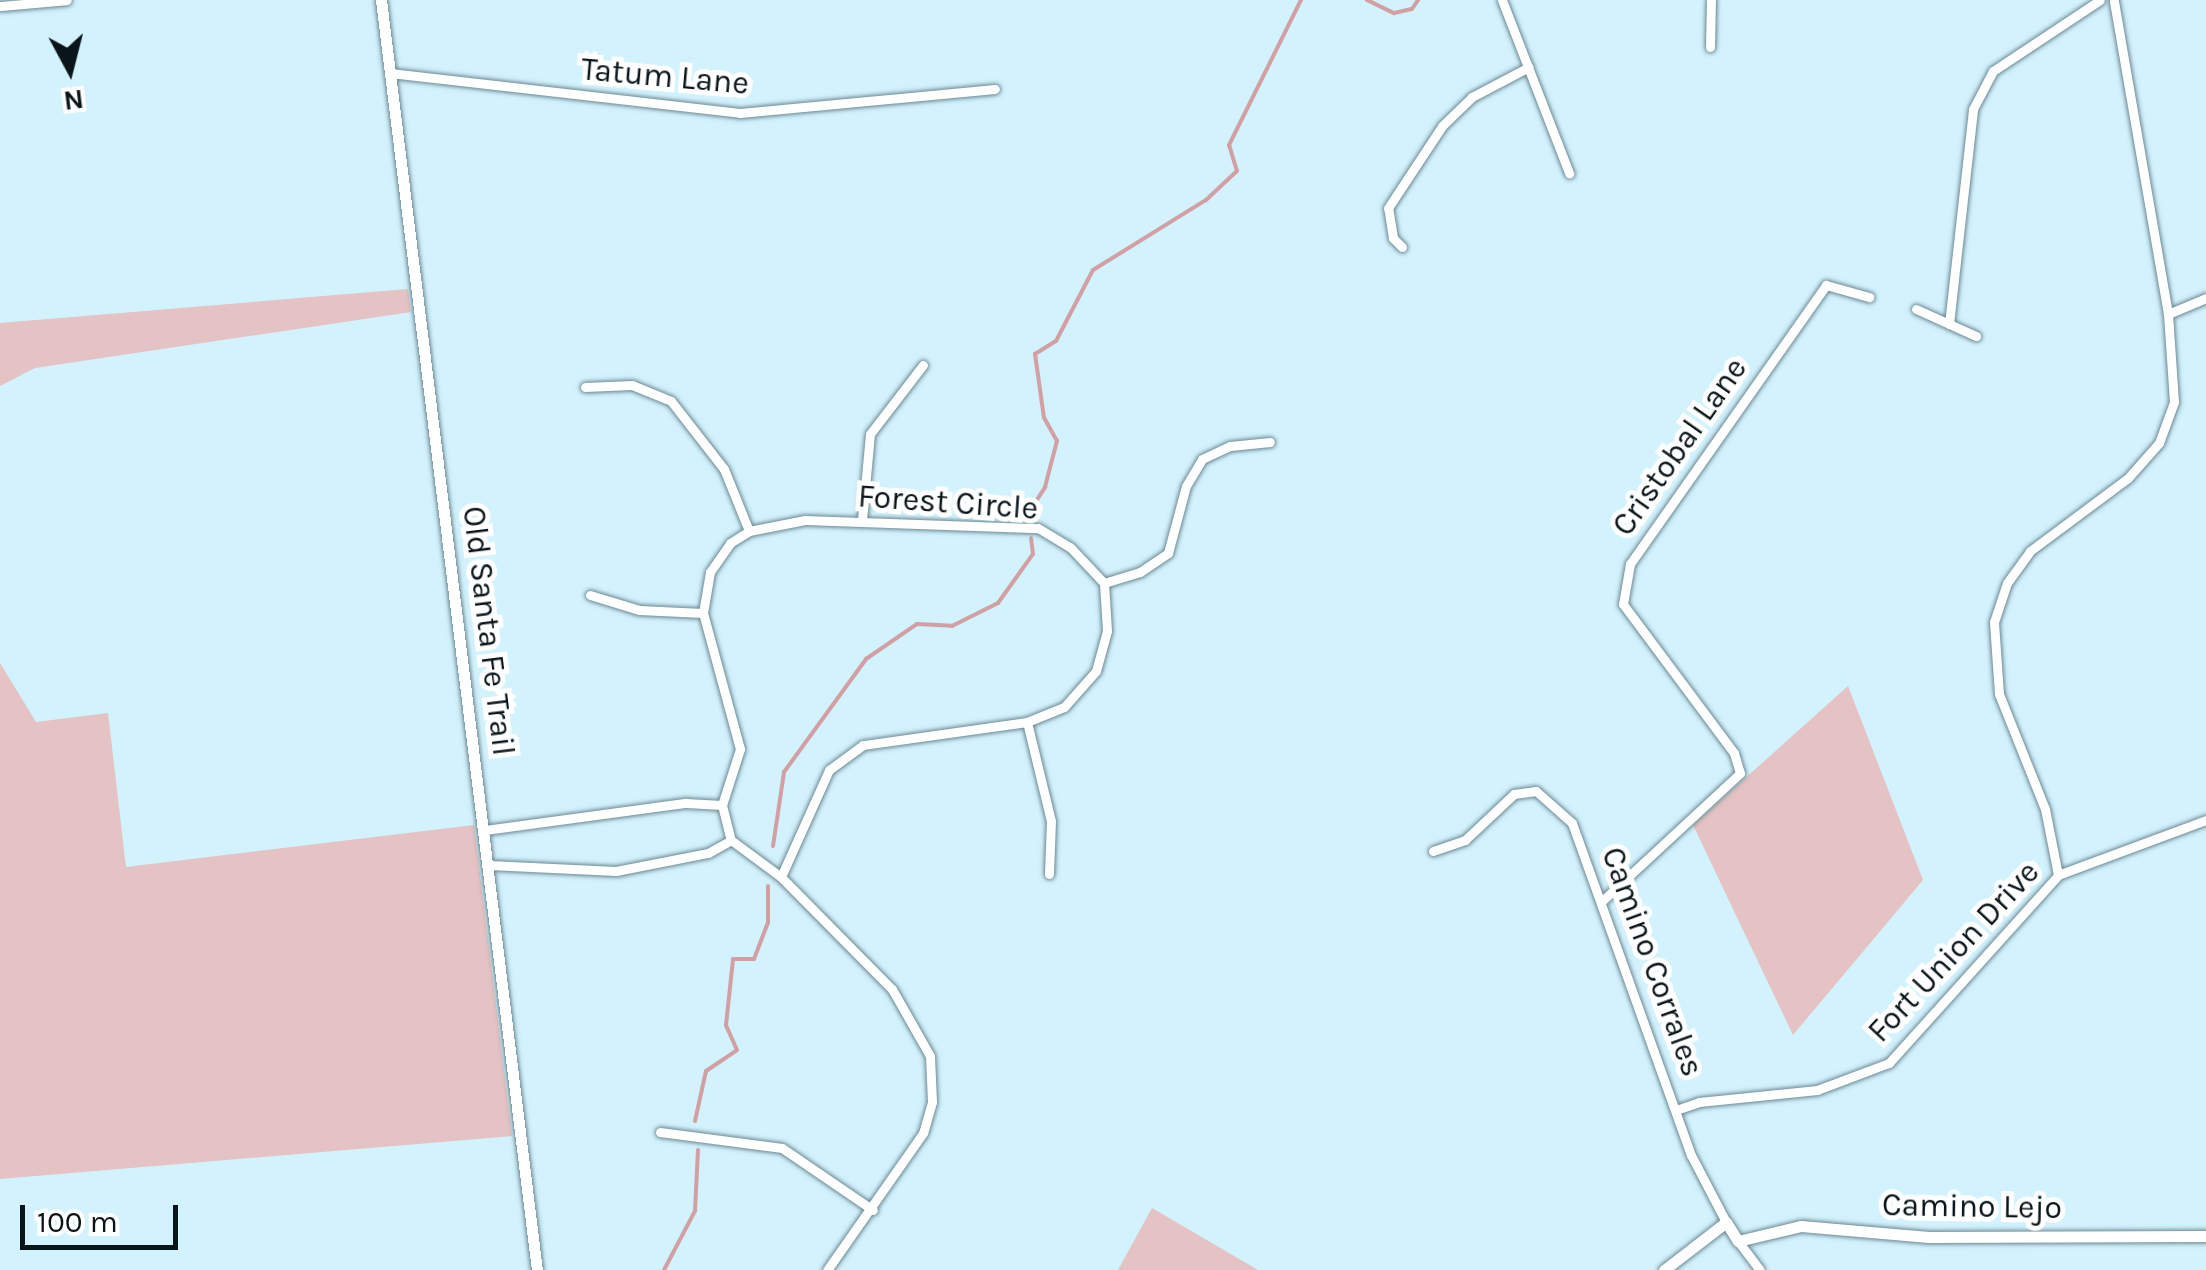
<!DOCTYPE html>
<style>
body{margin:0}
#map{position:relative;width:2206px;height:1270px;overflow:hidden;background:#d2f2fd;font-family:Karla,sans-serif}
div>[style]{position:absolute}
.green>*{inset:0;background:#e5c2c3}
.stream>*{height:4px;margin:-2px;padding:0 2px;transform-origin:2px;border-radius:2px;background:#d29fa2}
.roads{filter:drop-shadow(0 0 2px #6c8993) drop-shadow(0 0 2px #6c8993)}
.minor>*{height:9px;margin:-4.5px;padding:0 4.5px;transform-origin:4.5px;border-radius:4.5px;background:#fff}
.tertiary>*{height:11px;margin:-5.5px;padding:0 5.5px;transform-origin:5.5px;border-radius:5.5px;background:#fff}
span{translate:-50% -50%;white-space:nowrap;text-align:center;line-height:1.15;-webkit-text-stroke:10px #fff;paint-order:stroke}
.street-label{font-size:32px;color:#0a1519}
.north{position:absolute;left:20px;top:20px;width:100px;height:100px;-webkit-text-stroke:8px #fff;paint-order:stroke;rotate:173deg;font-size:28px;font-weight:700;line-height:40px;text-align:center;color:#0a1519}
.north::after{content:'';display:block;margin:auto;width:35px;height:45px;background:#0a1519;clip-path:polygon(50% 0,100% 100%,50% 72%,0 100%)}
.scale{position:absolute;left:20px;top:1205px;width:158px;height:45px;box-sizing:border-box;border:5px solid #0a1519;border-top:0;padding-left:12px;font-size:30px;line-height:35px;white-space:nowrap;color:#0a1519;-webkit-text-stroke:8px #fff;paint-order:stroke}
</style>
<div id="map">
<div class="green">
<i style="clip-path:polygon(408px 289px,411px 312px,35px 368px,0 386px,0 323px)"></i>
<i style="clip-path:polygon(0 663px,36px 722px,108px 713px,126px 867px,474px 825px,512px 1136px,0 1179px)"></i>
<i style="clip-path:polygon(1848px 686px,1923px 880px,1793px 1035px,1693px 825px)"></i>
<i style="clip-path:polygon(1152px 1208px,1258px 1270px,1118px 1270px)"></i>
</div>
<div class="stream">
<i style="left:1367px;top:0;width:30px;rotate:26deg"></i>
<i style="left:1394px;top:13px;width:18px;rotate:-13deg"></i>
<i style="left:1412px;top:9px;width:11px;rotate:-56deg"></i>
<i style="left:1029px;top:512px;width:30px;rotate:-57deg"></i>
<i style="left:1045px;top:487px;width:48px;rotate:-75.4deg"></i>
<i style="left:1057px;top:441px;width:26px;rotate:-119deg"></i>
<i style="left:1044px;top:418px;width:65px;rotate:-98deg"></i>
<i style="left:1035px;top:354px;width:25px;rotate:-32deg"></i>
<i style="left:1056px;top:341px;width:80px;rotate:-62.5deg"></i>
<i style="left:1093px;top:270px;width:133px;rotate:-31.8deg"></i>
<i style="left:1206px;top:200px;width:42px;rotate:-43.1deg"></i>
<i style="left:1237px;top:171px;width:27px;rotate:-107deg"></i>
<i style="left:1229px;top:145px;width:162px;rotate:-63.6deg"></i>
<i style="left:773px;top:846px;width:75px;rotate:-81.5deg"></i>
<i style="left:784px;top:772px;width:140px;rotate:-54deg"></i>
<i style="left:866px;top:659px;width:62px;rotate:-34.5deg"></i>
<i style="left:917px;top:624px;width:35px;rotate:3deg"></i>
<i style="left:952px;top:626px;width:51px;rotate:-26.6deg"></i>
<i style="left:998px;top:603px;width:60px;rotate:-54.5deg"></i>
<i style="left:1033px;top:554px;width:16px;rotate:-97deg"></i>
<i style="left:695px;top:1121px;width:51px;rotate:-77.6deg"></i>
<i style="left:706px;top:1071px;width:37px;rotate:-34deg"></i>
<i style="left:737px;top:1050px;width:27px;rotate:-114deg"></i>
<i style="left:726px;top:1025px;width:66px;rotate:-83.9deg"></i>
<i style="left:733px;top:959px;width:21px"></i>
<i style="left:754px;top:959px;width:39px;rotate:-69deg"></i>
<i style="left:768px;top:923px;width:37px;rotate:-90deg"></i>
<i style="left:664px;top:1270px;width:67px;rotate:-62.3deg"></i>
<i style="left:695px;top:1211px;width:61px;rotate:-87.2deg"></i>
</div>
<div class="roads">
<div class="minor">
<i style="left:1502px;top:0;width:186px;rotate:68.8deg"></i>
<i style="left:0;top:6px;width:67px;rotate:-5.1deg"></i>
<i style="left:1710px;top:47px;width:47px;rotate:-88.8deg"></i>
<i style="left:390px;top:73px;width:352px;rotate:6.5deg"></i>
<i style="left:740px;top:113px;width:256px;rotate:-5.4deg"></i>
<i style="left:1402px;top:247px;width:13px;rotate:-135deg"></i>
<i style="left:1393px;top:238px;width:30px;rotate:-99deg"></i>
<i style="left:1388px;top:208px;width:98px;rotate:-56.6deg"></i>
<i style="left:1442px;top:126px;width:42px;rotate:-44deg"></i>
<i style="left:1472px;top:97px;width:64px;rotate:-27.8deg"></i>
<i style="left:1916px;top:309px;width:66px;rotate:24.2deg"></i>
<i style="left:2168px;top:314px;width:41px;rotate:-22.8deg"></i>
<i style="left:1949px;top:324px;width:216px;rotate:-83.6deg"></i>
<i style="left:1973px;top:109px;width:43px;rotate:-62.2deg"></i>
<i style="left:1993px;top:71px;width:128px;rotate:-33.6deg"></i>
<i style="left:585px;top:387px;width:47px;rotate:-2.4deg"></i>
<i style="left:632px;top:385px;width:42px;rotate:22.3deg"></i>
<i style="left:671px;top:401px;width:86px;rotate:52.1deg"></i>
<i style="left:724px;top:469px;width:67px;rotate:68deg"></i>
<i style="left:862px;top:520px;width:86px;rotate:-84.7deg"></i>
<i style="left:870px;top:434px;width:87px;rotate:-52.5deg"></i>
<i style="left:1104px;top:583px;width:38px;rotate:-17deg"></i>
<i style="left:1140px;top:572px;width:34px;rotate:-34deg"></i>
<i style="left:1168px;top:553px;width:69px;rotate:-75deg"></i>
<i style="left:1186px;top:486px;width:31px;rotate:-59deg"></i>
<i style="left:1202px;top:459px;width:31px;rotate:-25deg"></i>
<i style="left:1230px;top:446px;width:40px;rotate:-5.7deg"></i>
<i style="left:590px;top:595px;width:51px;rotate:17deg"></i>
<i style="left:639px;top:610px;width:64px;rotate:2.7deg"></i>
<i style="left:1027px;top:722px;width:102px;rotate:76.4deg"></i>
<i style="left:1051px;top:821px;width:53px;rotate:92.2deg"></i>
<i style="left:722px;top:805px;width:59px;rotate:-72.2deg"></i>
<i style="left:740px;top:749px;width:141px;rotate:-105.2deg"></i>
<i style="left:703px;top:613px;width:42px;rotate:-80.3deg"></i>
<i style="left:710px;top:572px;width:35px;rotate:-55deg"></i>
<i style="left:730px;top:543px;width:22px;rotate:-32deg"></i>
<i style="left:749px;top:531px;width:57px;rotate:-11.1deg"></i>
<i style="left:805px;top:520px;width:233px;rotate:2deg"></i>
<i style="left:1038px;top:528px;width:37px;rotate:31deg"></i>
<i style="left:1070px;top:547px;width:50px;rotate:46.6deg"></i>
<i style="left:1104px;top:583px;width:48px;rotate:86.4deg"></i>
<i style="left:1107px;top:631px;width:41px;rotate:105.4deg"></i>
<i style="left:1096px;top:671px;width:48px;rotate:131.6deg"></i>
<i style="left:1064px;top:707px;width:40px;rotate:158deg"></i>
<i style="left:1027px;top:722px;width:166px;rotate:172deg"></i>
<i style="left:863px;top:745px;width:42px;rotate:143.7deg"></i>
<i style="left:829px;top:770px;width:117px;rotate:114.2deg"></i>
<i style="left:722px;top:805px;width:36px;rotate:76deg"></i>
<i style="left:485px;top:830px;width:203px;rotate:-7.7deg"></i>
<i style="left:686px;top:803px;width:36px;rotate:3deg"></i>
<i style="left:731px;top:840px;width:62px;rotate:36.5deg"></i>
<i style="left:781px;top:877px;width:158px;rotate:45.3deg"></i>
<i style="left:892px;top:989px;width:77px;rotate:60.4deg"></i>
<i style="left:930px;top:1056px;width:46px;rotate:87.5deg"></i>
<i style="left:932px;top:1102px;width:32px;rotate:106deg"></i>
<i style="left:923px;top:1133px;width:167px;rotate:125deg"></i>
<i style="left:1433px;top:851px;width:34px;rotate:-19deg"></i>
<i style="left:1465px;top:840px;width:67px;rotate:-43.2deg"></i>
<i style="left:1514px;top:794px;width:22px;rotate:-8deg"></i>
<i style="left:1536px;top:791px;width:48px;rotate:41.6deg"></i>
<i style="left:1572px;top:823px;width:353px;rotate:70.3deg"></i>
<i style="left:1691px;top:1155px;width:76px;rotate:62.4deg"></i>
<i style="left:489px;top:865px;width:127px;rotate:2.7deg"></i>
<i style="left:616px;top:871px;width:94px;rotate:-11.1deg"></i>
<i style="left:708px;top:853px;width:26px;rotate:-29deg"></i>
<i style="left:2058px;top:875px;width:67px;rotate:-101.1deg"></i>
<i style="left:2045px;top:809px;width:124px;rotate:-111.8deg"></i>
<i style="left:1999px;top:694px;width:72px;rotate:-94deg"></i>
<i style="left:1994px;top:622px;width:41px;rotate:-71.6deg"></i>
<i style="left:2007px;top:583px;width:39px;rotate:-54deg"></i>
<i style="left:2030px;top:551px;width:122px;rotate:-36.7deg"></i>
<i style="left:2128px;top:478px;width:47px;rotate:-48.5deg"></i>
<i style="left:2159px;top:443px;width:44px;rotate:-69.9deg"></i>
<i style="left:2174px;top:402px;width:88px;rotate:-93.9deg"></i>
<i style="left:2168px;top:314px;width:319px;rotate:-99.8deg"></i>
<i style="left:1602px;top:901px;width:188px;rotate:-42.8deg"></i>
<i style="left:1740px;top:773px;width:21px;rotate:-107deg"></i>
<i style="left:1734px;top:753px;width:186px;rotate:-126.7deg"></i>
<i style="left:1623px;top:604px;width:41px;rotate:-80.1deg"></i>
<i style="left:1630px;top:564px;width:341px;rotate:-54.9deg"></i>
<i style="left:1826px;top:285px;width:45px;rotate:15.6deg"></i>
<i style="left:1676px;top:1110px;width:24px;rotate:-19deg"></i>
<i style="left:1699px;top:1102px;width:119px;rotate:-5.8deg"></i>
<i style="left:1817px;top:1090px;width:77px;rotate:-20.6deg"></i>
<i style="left:1889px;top:1063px;width:253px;rotate:-48deg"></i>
<i style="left:2058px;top:875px;width:158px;rotate:-20.4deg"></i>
<i style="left:660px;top:1132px;width:123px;rotate:7.5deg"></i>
<i style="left:782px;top:1148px;width:110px;rotate:34.3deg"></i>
<i style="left:1738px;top:1241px;width:36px;rotate:53deg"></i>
</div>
<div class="tertiary">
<i style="left:381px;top:0;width:1280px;rotate:83deg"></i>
<i style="left:1664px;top:1270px;width:78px;rotate:-37.7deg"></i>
<i style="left:1726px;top:1222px;width:22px;rotate:58deg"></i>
<i style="left:1738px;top:1241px;width:65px;rotate:-13.4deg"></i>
<i style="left:1801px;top:1226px;width:128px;rotate:4.9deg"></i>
<i style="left:1929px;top:1237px;width:277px;rotate:-0.2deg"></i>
</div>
</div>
<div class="street-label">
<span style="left:665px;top:77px;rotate:5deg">Tatum Lane</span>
<span style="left:1680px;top:447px;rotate:-55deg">Cristobal Lane</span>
<span style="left:948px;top:503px;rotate:4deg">Forest Circle</span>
<span style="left:488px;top:631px;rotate:83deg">Old Santa Fe Trail</span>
<span style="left:1954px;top:952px;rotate:-47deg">Fort Union Drive</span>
<span style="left:1652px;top:962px;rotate:70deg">Camino Corrales</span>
<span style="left:1972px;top:1207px;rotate:1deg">Camino Lejo</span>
</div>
<div class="north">N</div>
<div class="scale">100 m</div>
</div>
